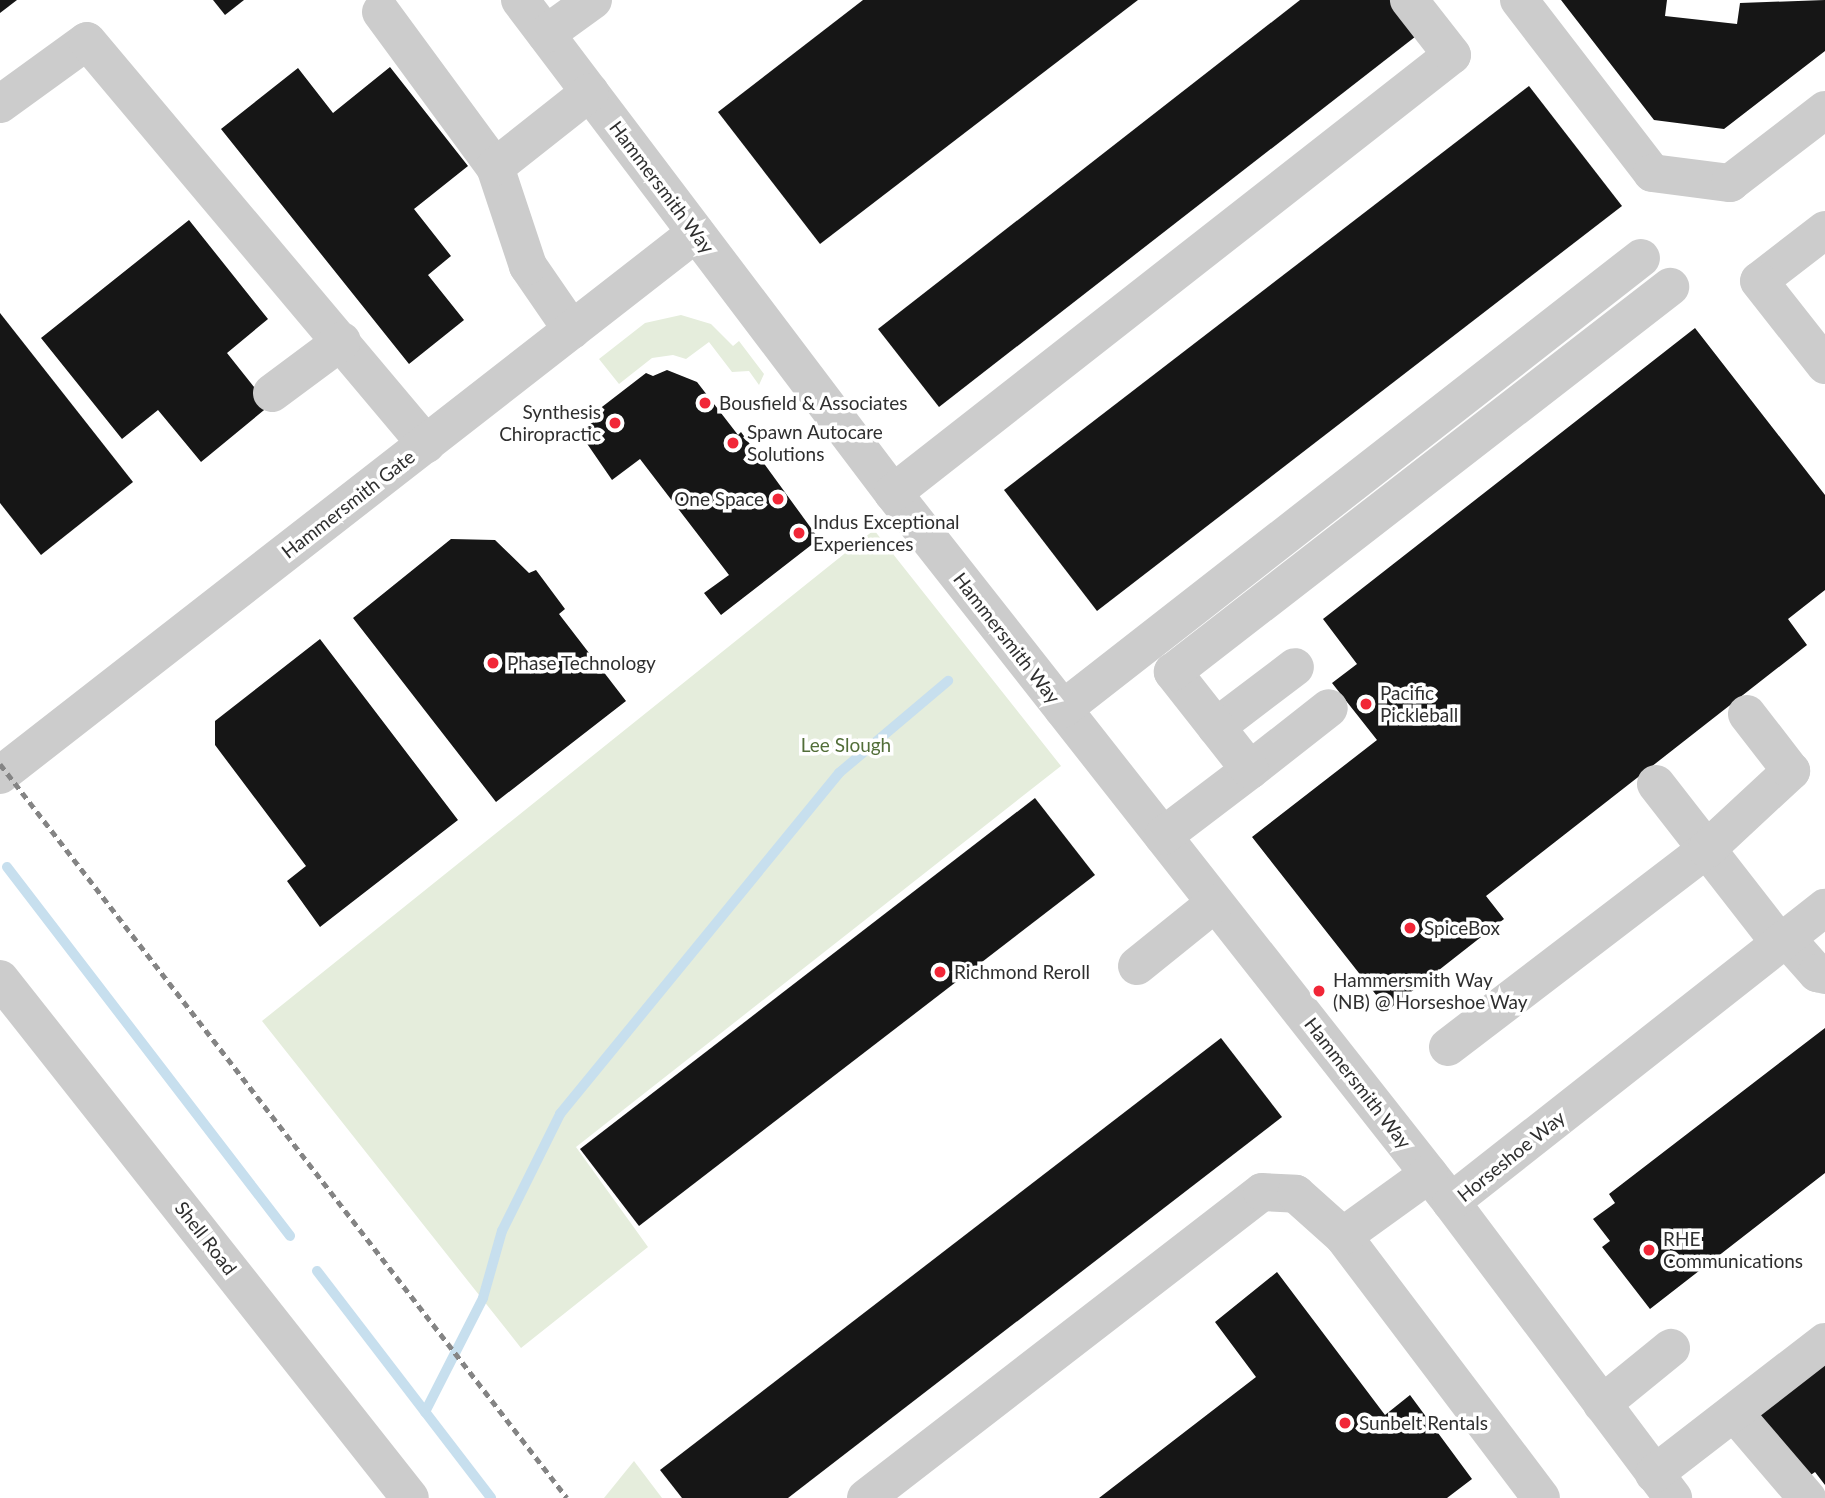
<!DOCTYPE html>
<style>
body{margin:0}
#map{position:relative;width:1825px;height:1498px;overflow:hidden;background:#fff;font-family:Lato,sans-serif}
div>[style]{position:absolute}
.green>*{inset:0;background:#e5eddc}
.stream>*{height:10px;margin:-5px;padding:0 5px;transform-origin:5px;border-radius:5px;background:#c7dfee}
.building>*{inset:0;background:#161616}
.minor>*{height:38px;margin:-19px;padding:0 19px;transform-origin:19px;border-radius:19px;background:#ccc}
.rail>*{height:5px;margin-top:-2.5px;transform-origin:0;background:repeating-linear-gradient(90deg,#848484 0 7px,transparent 0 12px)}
.dots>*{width:19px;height:19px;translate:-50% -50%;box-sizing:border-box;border:4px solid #fff;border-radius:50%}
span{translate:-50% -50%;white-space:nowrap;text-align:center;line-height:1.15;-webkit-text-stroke:7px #fff;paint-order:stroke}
.street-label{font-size:19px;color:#2f2f2f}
.poi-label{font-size:19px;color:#2f2f2f}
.left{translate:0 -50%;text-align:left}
.right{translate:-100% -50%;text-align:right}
.park-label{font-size:19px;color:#526e39}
</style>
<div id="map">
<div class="green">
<i style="clip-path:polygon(681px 315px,711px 324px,733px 346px,739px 341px,764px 374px,759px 385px,749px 371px,732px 372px,709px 342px,686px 359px,673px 355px,652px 358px,619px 384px,599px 359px,645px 323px)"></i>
<i style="clip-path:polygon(874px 530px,1061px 766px,576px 1147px,648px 1247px,521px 1348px,262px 1021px)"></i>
<i style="clip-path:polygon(634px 1461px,662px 1498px,604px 1498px)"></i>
</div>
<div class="stream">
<i style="left:7px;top:867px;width:465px;rotate:52.5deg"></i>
<i style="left:317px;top:1271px;width:286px;rotate:52.5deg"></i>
<i style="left:425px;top:1412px;width:128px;rotate:-63deg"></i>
<i style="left:483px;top:1298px;width:70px;rotate:-74.2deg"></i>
<i style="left:502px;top:1231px;width:131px;rotate:-63.6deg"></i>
<i style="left:560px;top:1114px;width:441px;rotate:-50.7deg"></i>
<i style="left:839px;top:773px;width:143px;rotate:-40.2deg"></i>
</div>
<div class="building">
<i style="clip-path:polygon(0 0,17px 0,0 13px)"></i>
<i style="clip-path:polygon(213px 0,244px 0,225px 15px)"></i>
<i style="clip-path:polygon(863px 0,1138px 0,820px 244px,718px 112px)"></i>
<i style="clip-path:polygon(1300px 0,1395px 0,1420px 33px,939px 407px,878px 329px)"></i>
<i style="clip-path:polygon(1561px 0,1667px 0,1665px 16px,1737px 24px,1740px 3px,1825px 0,1825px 51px,1724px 129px,1654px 120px)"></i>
<i style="clip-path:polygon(390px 67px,468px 166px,414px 209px,451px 256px,428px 275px,464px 320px,409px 364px,221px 129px,298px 68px,333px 113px)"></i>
<i style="clip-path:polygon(1529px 86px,1622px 206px,1097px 611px,1004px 490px)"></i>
<i style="clip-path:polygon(189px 220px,268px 319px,227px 353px,269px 406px,201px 462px,158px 410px,122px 439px,41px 338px)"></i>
<i style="clip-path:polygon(0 313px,133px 482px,41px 555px,0 503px)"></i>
<i style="clip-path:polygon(1695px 328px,1825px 495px,1825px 590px,1788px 619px,1807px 645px,1486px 896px,1504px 919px,1388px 1010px,1252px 837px,1377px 740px,1332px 683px,1357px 664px,1323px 619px)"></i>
<i style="clip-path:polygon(667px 370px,697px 382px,738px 435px,741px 432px,819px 539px,721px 615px,704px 593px,729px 575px,640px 459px,612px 480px,579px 432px,599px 418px,598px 410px,646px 373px,653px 376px)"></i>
<i style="clip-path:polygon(451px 539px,495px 540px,529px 573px,536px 570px,565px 609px,559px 614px,626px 701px,496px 802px,353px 618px)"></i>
<i style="clip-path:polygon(320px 639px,458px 820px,320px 927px,287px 881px,306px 866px,215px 745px,215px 721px)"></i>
<i style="clip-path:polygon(1035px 798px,1095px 875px,639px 1226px,580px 1149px)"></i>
<i style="clip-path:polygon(1825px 1028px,1825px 1173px,1650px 1309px,1602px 1247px,1610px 1241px,1593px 1219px,1615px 1203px,1609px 1194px)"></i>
<i style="clip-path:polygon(1221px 1038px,1282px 1117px,788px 1498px,682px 1498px,660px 1470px)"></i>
<i style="clip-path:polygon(1277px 1272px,1385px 1415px,1410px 1395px,1472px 1479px,1447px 1498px,1099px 1498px,1256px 1377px,1215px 1322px)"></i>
<i style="clip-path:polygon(1825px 1354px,1825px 1485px,1815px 1472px,1802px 1481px,1749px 1412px)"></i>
</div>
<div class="minor">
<i style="left:520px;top:0;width:618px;rotate:52.89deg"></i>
<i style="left:893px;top:493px;width:902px;rotate:51.8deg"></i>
<i style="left:1451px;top:1202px;width:370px;rotate:53.1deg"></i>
<i style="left:1519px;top:0;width:218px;rotate:52.4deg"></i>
<i style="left:1652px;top:173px;width:79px;rotate:7.3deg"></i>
<i style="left:1730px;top:183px;width:120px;rotate:-37.5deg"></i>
<i style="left:381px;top:12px;width:192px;rotate:53.7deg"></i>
<i style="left:546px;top:34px;width:58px;rotate:-35.9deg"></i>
<i style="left:0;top:104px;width:107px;rotate:-35.9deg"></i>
<i style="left:87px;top:41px;width:527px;rotate:49.93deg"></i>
<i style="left:1825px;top:230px;width:83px;rotate:142.3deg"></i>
<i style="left:1759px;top:281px;width:107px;rotate:51.8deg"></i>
<i style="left:572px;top:330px;width:78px;rotate:-124.5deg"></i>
<i style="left:528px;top:266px;width:104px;rotate:-108.4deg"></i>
<i style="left:495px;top:167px;width:121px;rotate:-38.3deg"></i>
<i style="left:272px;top:393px;width:87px;rotate:-36.6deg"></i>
<i style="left:893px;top:493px;width:710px;rotate:-38.08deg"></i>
<i style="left:1452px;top:55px;width:70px;rotate:-128deg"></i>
<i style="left:1063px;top:709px;width:733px;rotate:-37.96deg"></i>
<i style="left:1216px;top:727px;width:99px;rotate:-37.2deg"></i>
<i style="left:1250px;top:770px;width:100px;rotate:-38.1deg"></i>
<i style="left:0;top:775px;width:882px;rotate:-37.91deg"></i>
<i style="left:1656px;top:784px;width:202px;rotate:52.1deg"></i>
<i style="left:1163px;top:836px;width:109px;rotate:-37.2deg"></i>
<i style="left:1250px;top:770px;width:125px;rotate:-128.2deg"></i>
<i style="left:1173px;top:672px;width:629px;rotate:-37.76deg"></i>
<i style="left:1786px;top:938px;width:47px;rotate:48.5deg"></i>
<i style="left:1817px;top:973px;width:8px;rotate:14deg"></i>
<i style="left:1137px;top:966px;width:100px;rotate:-38.9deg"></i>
<i style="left:0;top:979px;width:661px;rotate:51.69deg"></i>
<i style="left:1448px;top:1047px;width:326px;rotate:-37.4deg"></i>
<i style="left:1707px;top:849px;width:115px;rotate:-42.9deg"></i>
<i style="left:1791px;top:771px;width:72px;rotate:-127.7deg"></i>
<i style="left:1451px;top:1202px;width:476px;rotate:-38.2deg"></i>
<i style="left:1343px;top:1236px;width:328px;rotate:52.9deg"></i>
<i style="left:1602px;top:1404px;width:89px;rotate:-39.1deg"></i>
<i style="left:1735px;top:1414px;width:111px;rotate:49.4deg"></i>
<i style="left:1654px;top:1474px;width:216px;rotate:-37.7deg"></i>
<i style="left:866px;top:1498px;width:500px;rotate:-37.69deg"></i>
<i style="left:1262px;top:1192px;width:34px;rotate:3deg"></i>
<i style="left:1296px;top:1194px;width:63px;rotate:41.8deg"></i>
<i style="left:1343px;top:1236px;width:106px;rotate:-35.8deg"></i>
</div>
<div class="rail">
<i style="left:0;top:764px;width:927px;rotate:52.31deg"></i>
</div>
<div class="dots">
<i style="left:705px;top:403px;background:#f12637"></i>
<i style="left:615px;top:423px;background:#f12637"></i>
<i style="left:733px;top:443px;background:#f12637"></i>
<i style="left:778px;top:499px;background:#f12637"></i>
<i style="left:799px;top:533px;background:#f12637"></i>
<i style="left:493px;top:663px;background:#f12637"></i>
<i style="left:1366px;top:704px;background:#f12637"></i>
<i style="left:1410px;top:928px;background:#f12637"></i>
<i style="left:940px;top:972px;background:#f12637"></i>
<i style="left:1319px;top:991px;background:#f12637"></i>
<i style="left:1649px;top:1250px;background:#f12637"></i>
<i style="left:1345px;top:1423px;background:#f12637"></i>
</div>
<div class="street-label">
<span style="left:662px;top:187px;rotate:53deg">Hammersmith Way</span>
<span style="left:348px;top:504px;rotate:-38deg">Hammersmith Gate</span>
<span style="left:1007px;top:638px;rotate:52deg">Hammersmith Way</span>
<span style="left:1358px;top:1083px;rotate:52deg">Hammersmith Way</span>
<span style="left:1511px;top:1156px;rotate:-39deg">Horseshoe Way</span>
<span style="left:206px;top:1238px;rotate:52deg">Shell Road</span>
</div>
<div class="poi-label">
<span class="left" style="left:719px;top:403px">Bousfield &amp; Associates</span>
<span class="right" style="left:601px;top:423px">Synthesis<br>Chiropractic</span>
<span class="left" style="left:747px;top:443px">Spawn Autocare<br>Solutions</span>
<span class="right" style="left:764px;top:499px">One Space</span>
<span class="left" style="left:813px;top:533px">Indus Exceptional<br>Experiences</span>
<span class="left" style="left:507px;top:663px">Phase Technology</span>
<span class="left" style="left:1380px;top:704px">Pacific<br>Pickleball</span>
<span class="left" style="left:1424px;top:928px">SpiceBox</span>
<span class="left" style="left:954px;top:972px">Richmond Reroll</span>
<span class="left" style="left:1333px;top:991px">Hammersmith Way<br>(NB) @ Horseshoe Way</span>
<span class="left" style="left:1663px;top:1250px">RHE<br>Communications</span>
<span class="left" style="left:1359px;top:1423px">Sunbelt Rentals</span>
</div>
<div class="park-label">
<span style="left:846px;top:745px">Lee Slough</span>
</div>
</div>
